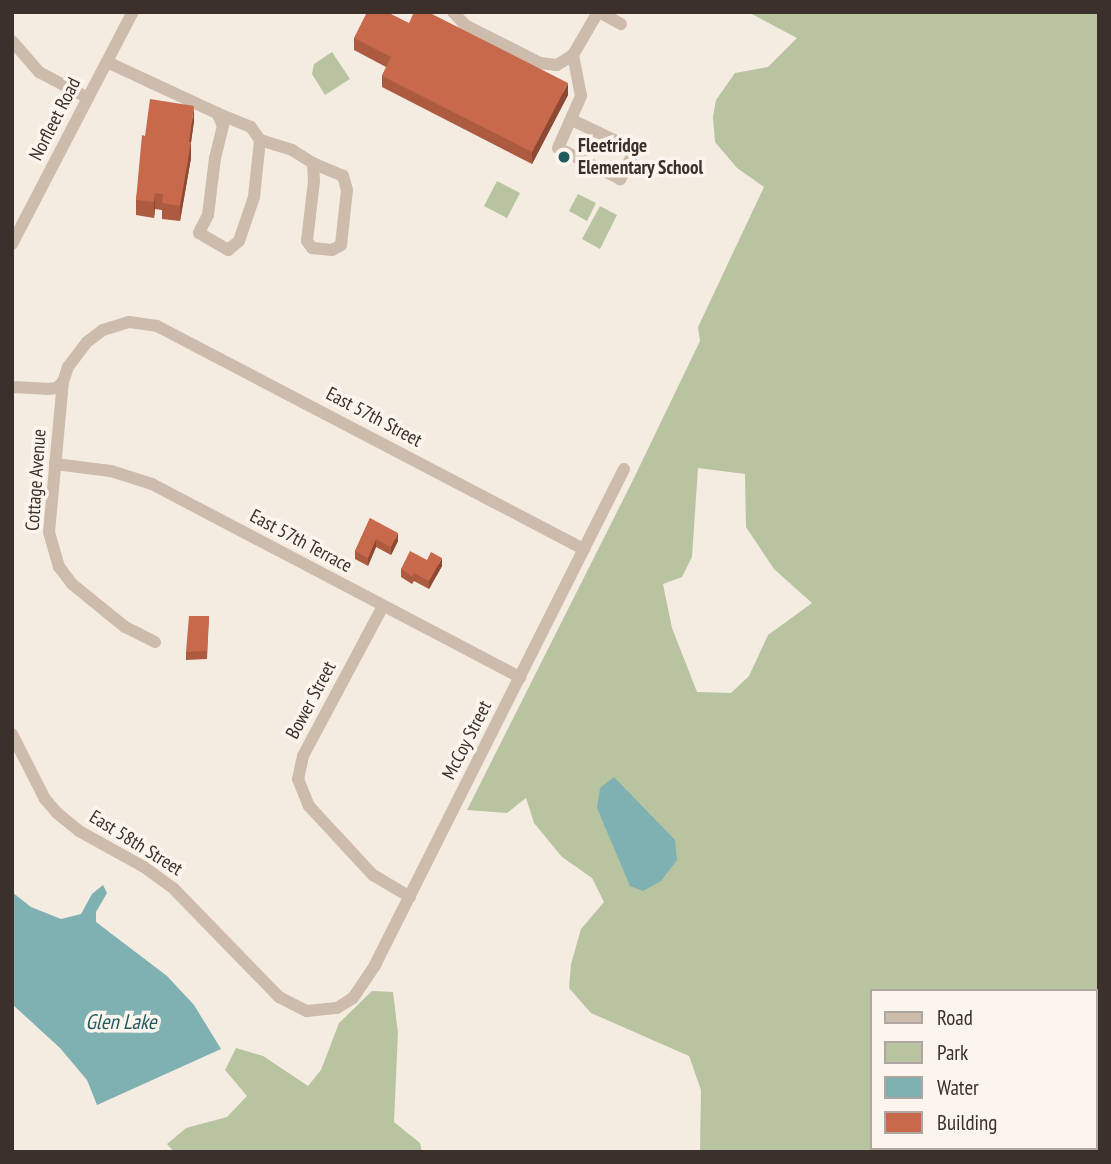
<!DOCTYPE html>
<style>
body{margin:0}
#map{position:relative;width:1111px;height:1164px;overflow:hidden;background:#f4ebe1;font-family:"PT Sans Narrow",sans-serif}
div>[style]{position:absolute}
.green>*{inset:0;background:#b8c4a0}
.water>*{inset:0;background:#7fb0b2}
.minor>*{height:12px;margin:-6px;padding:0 6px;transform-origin:6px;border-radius:6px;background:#cdbbac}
.wall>*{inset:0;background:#ac5a40}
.shaded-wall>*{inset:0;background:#8c4a34}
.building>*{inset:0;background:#c8694b}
.dots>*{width:19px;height:19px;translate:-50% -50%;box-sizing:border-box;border:4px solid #fbf5ee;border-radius:50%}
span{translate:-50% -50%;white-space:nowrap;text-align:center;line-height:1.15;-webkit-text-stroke:7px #fbf5ee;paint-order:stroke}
.street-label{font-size:19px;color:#3b302b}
.poi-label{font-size:19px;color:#3b302b;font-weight:700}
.left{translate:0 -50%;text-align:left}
.water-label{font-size:21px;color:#1f5a5e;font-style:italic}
.frame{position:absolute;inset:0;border:14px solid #3b302b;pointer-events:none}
.legend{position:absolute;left:870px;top:989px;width:228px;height:161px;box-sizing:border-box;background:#fbf5ee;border:2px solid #aea6a0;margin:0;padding:9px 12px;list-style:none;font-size:21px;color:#3b302b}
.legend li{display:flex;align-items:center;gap:14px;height:35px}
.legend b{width:35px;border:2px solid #aea6a0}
</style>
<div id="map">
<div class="green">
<i style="clip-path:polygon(evenodd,748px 12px,1099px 12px,1099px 1152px,700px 1152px,701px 1090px,689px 1056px,591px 1013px,569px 988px,571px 964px,581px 929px,604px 902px,592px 878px,562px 857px,534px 823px,526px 798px,507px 813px,467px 810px,632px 482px,700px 341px,698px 327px,764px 187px,737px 168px,715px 142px,713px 117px,716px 100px,735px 73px,768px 67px,797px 38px,748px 12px,698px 468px,745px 474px,746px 527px,774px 569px,812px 603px,768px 635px,749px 676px,731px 693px,697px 692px,672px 628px,663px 584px,682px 577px,692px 557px,698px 468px,748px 12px,871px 991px,1095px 991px,1095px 1148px,871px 1148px,871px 991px)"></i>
<i style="clip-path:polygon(332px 52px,350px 79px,325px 95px,312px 74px,314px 64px)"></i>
<i style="clip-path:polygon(497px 181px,520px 193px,507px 218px,484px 206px)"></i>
<i style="clip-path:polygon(578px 194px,596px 203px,587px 221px,569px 211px)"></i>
<i style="clip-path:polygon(600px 206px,617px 215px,600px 249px,582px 239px)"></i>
<i style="clip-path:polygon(372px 991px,393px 992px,398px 1033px,394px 1122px,420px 1143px,422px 1152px,174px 1152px,167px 1144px,186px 1128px,227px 1117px,247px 1096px,225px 1070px,236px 1048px,263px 1056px,308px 1086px,321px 1070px,339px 1023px)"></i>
</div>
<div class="water">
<i style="clip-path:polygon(614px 777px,675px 840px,677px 860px,661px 881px,643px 891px,630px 886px,597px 808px,600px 788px)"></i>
<i style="clip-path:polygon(103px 885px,107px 893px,96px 912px,96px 922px,167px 976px,194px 1005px,221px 1049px,97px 1105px,87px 1080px,60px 1048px,12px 1004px,12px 892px,31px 907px,61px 919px,81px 914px,92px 894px)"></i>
</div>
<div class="minor">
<i style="left:453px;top:12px;width:18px;rotate:47deg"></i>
<i style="left:465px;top:25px;width:84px;rotate:26.9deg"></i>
<i style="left:540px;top:63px;width:17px;rotate:7deg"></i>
<i style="left:557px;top:65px;width:19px;rotate:-32deg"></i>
<i style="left:573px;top:55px;width:50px;rotate:-59.8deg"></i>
<i style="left:599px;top:12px;width:25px;rotate:29deg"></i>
<i style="left:12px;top:41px;width:41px;rotate:48.9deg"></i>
<i style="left:39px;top:72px;width:55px;rotate:28deg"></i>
<i style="left:107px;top:62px;width:121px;rotate:24.9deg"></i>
<i style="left:217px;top:113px;width:14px;rotate:65deg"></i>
<i style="left:223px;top:126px;width:33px;rotate:104deg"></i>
<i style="left:215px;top:158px;width:57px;rotate:97deg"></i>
<i style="left:208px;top:215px;width:20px;rotate:117deg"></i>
<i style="left:199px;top:233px;width:34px;rotate:30deg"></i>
<i style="left:228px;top:250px;width:14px;rotate:-39deg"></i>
<i style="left:239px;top:241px;width:46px;rotate:-71.2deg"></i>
<i style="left:254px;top:197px;width:57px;rotate:-84deg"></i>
<i style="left:260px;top:140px;width:16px;rotate:-125deg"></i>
<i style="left:251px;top:127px;width:37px;rotate:-158deg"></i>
<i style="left:572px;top:120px;width:70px;rotate:25.5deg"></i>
<i style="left:635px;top:150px;width:33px;rotate:117deg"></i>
<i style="left:620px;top:179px;width:69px;rotate:-153.4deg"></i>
<i style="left:558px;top:148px;width:57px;rotate:-66.1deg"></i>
<i style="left:581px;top:96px;width:42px;rotate:-101deg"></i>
<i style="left:260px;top:140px;width:34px;rotate:17deg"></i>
<i style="left:292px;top:150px;width:25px;rotate:32deg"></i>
<i style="left:313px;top:163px;width:18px;rotate:87deg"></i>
<i style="left:314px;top:181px;width:60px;rotate:96.7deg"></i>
<i style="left:307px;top:241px;width:9px;rotate:54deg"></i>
<i style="left:312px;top:248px;width:20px;rotate:6deg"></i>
<i style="left:332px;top:250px;width:10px;rotate:-29deg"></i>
<i style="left:341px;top:245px;width:55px;rotate:-83.8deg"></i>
<i style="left:347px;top:190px;width:15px;rotate:-106deg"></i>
<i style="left:343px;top:176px;width:33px;rotate:-157deg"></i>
<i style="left:12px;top:244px;width:262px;rotate:-62.5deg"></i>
<i style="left:12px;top:387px;width:35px;rotate:3deg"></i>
<i style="left:47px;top:389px;width:10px;rotate:-6deg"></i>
<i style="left:57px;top:388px;width:8px;rotate:-45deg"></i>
<i style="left:55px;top:464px;width:56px;rotate:7.1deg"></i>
<i style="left:111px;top:471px;width:43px;rotate:17.6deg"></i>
<i style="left:152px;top:484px;width:416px;rotate:27.7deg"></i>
<i style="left:383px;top:606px;width:170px;rotate:118.1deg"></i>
<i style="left:303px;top:756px;width:24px;rotate:102deg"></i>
<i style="left:298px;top:779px;width:29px;rotate:68deg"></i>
<i style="left:309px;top:806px;width:94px;rotate:47.2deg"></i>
<i style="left:373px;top:875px;width:43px;rotate:30.7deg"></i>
<i style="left:155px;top:642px;width:34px;rotate:-153deg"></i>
<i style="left:125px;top:627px;width:68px;rotate:-140.9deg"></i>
<i style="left:72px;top:584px;width:21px;rotate:-127deg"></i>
<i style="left:59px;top:567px;width:36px;rotate:-106deg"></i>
<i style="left:49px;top:532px;width:151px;rotate:-84.7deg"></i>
<i style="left:63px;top:382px;width:16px;rotate:-72deg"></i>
<i style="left:68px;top:367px;width:31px;rotate:-53deg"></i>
<i style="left:87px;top:342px;width:20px;rotate:-37deg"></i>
<i style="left:103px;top:330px;width:27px;rotate:-17deg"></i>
<i style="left:129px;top:322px;width:28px;rotate:8deg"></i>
<i style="left:157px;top:326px;width:482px;rotate:27.6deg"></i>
<i style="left:12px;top:734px;width:73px;rotate:63.1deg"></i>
<i style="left:45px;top:799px;width:18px;rotate:49deg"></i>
<i style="left:57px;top:813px;width:28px;rotate:39deg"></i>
<i style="left:79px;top:831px;width:74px;rotate:29deg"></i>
<i style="left:144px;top:867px;width:37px;rotate:36deg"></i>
<i style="left:174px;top:889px;width:151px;rotate:45.8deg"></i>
<i style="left:279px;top:997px;width:31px;rotate:27deg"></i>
<i style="left:307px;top:1011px;width:30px;rotate:-6deg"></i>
<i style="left:337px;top:1008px;width:19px;rotate:-32deg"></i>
<i style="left:353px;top:998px;width:40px;rotate:-56deg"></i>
<i style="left:375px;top:965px;width:555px;rotate:-63.34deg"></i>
</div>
<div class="wall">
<i style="clip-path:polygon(409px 23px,568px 95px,532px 164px,382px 87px,382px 76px,386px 67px,354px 50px,354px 38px)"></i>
<i style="clip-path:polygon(194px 121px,191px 142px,191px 158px,180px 221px,162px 219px,162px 210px,155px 209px,154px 218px,136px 215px,136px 200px,145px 136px)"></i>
<i style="clip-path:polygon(370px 518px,398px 541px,391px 555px,376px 547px,368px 566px,355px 559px,355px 551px)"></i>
<i style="clip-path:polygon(427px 560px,442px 566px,429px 589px,414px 581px,412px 584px,401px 577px,401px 569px)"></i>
<i style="clip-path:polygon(209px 616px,207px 659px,186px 660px,186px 652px)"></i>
</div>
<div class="shaded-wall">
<i style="clip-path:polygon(568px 83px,568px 95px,532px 164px,532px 152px)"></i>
<i style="clip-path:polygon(194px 106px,194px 121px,189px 157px,189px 142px)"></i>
<i style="clip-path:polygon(191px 142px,191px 158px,180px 221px,180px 206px)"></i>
<i style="clip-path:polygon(155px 193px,155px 209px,154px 218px,154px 202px)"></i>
<i style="clip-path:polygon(398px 533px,398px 541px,391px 555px,391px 547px)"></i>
<i style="clip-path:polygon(376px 539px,376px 547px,368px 566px,368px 558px)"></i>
<i style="clip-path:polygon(442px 558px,442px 566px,429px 589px,429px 581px)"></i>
</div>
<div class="building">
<i style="clip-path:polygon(367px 12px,387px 12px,409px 23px,414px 12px,428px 12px,568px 83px,532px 152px,382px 76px,391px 57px,354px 38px)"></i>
<i style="clip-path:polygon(150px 99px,194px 106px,189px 142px,191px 142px,180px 206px,162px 203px,163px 194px,155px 193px,154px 202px,136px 200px,142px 135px,145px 136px)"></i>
<i style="clip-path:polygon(370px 518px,398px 533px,391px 547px,376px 539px,368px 558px,355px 551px)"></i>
<i style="clip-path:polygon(410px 551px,427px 560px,431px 552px,442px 558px,429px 581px,414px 573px,412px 576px,401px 569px)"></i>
<i style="clip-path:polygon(189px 616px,209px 616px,207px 651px,186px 652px)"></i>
</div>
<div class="dots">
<i style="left:564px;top:157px;background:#1f5a5e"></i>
</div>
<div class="street-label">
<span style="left:55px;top:119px;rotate:-63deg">Norfleet Road</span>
<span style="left:374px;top:417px;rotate:28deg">East 57th Street</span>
<span style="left:36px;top:480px;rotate:-86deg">Cottage Avenue</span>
<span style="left:301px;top:541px;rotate:28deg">East 57th Terrace</span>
<span style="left:311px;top:700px;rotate:-62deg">Bower Street</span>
<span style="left:467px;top:740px;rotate:-63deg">McCoy Street</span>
<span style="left:136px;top:843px;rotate:32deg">East 58th Street</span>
</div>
<div class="poi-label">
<span class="left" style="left:578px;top:157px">Fleetridge<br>Elementary School</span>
</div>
<div class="water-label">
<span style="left:121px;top:1022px">Glen Lake</span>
</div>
<div class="frame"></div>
<ul class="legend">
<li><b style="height:9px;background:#cdbbac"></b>Road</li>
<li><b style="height:19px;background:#b8c4a0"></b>Park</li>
<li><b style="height:19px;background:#7fb0b2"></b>Water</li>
<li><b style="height:19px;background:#c8694b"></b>Building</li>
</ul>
</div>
